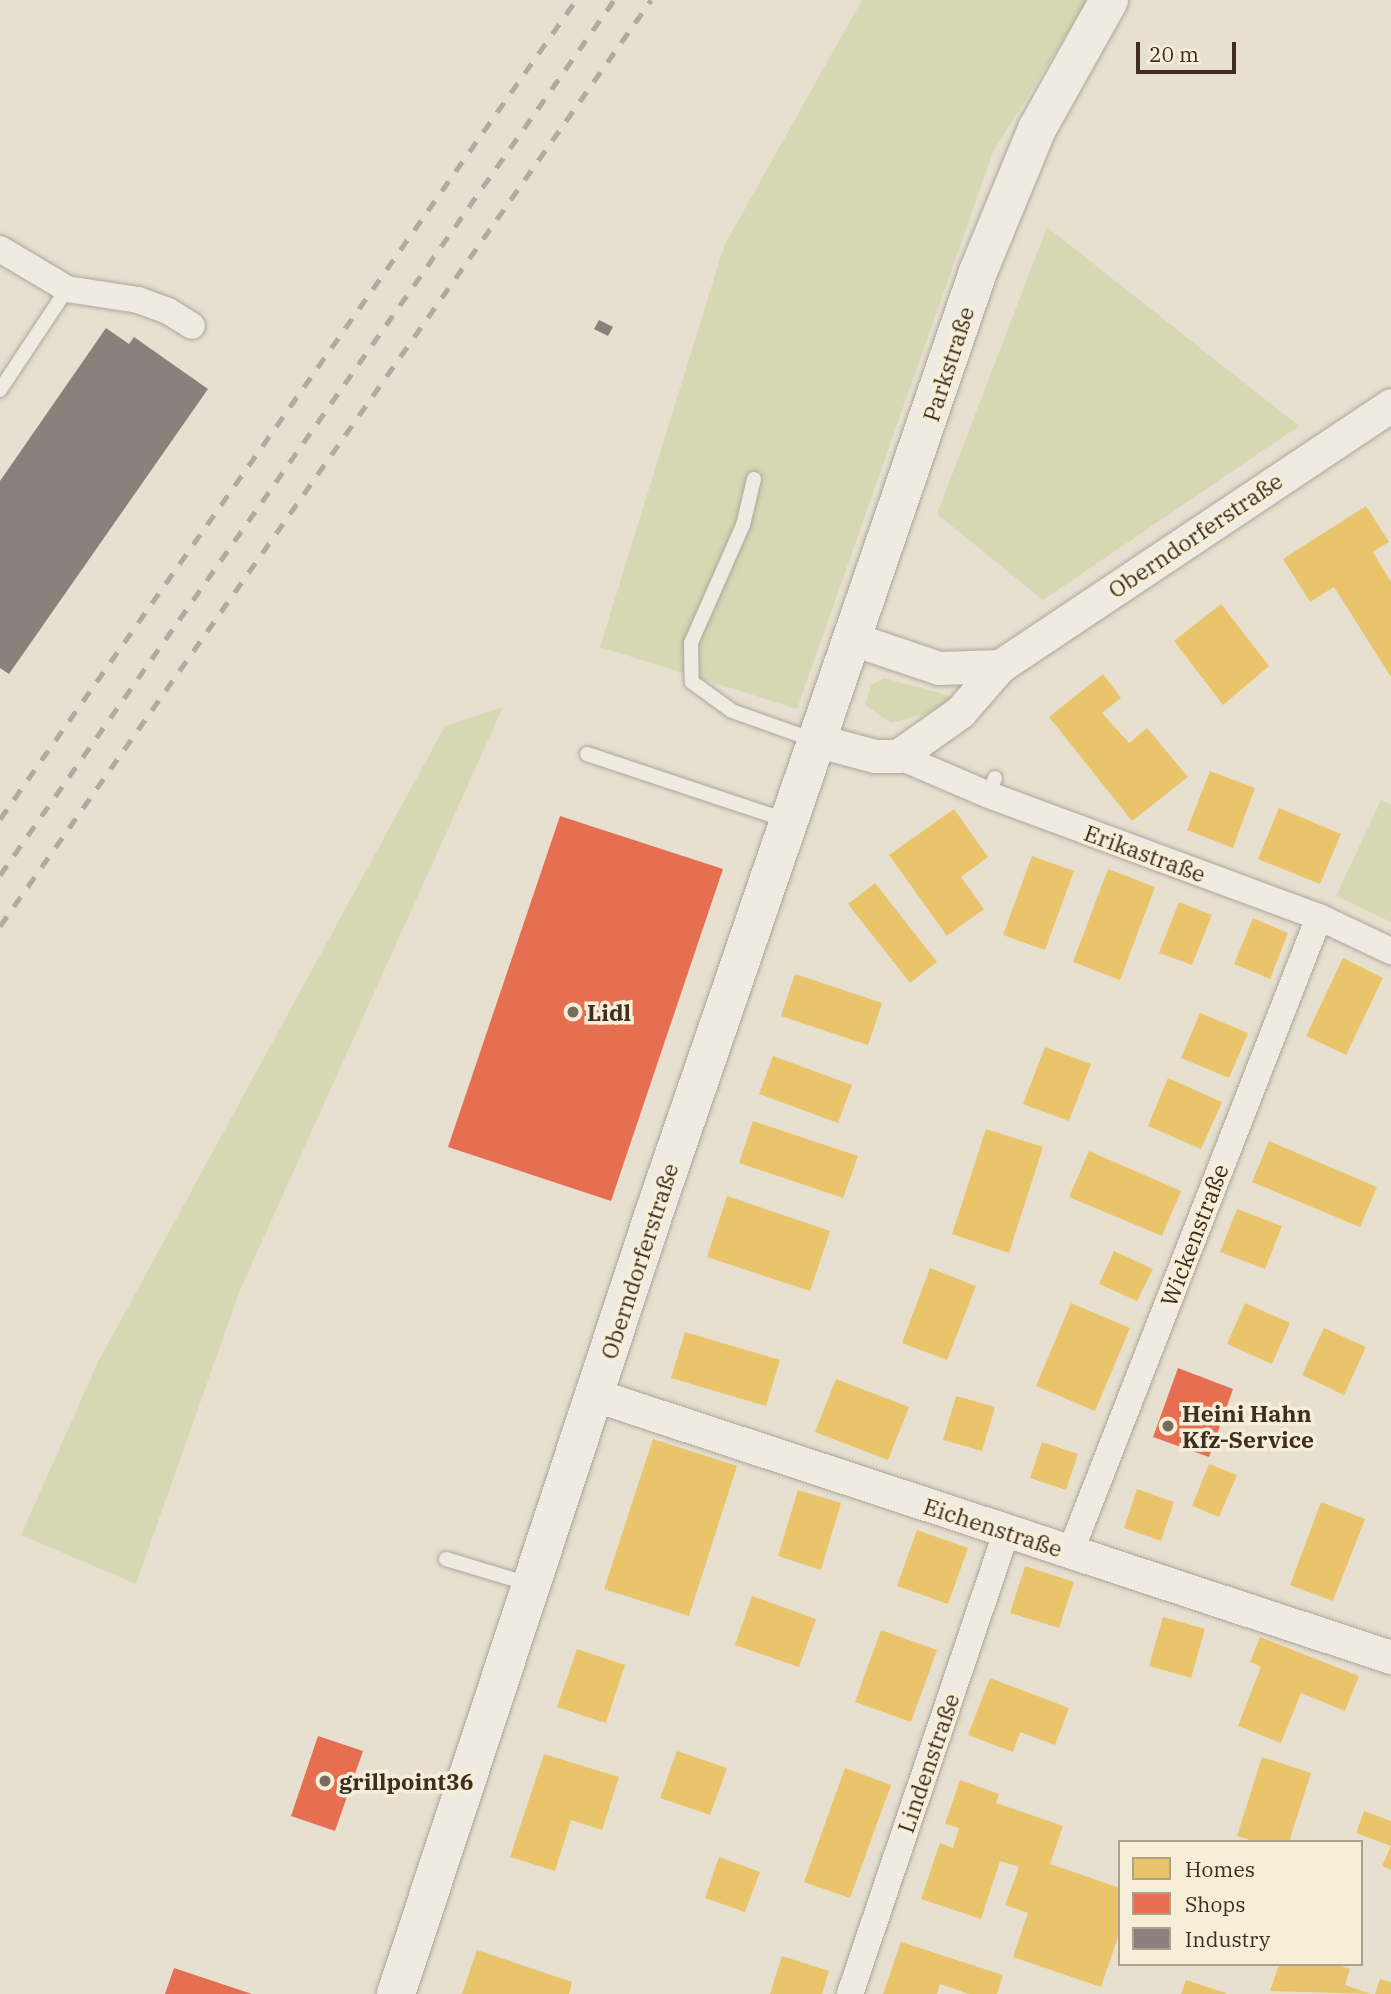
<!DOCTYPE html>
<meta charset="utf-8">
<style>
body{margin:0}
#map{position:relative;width:1391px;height:1994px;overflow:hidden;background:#e7e0d1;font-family:"IBM Plex Serif",serif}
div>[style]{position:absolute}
.green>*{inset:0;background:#d6d7b3}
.homes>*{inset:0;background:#e9c46a}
.shops>*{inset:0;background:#e76f51}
.industry>*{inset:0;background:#8a817c}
.roads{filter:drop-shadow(0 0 2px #ada599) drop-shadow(0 0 2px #ada599)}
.service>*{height:14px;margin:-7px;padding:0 7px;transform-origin:7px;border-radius:7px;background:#efebe3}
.minor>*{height:26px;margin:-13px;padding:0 13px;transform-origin:13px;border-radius:13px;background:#efebe3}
.tertiary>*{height:33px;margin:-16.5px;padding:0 16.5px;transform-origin:16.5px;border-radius:16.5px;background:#efebe3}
.secondary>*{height:38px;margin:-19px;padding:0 19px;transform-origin:19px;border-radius:19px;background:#efebe3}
.rail>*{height:5px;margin-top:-2.5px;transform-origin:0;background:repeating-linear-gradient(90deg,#afaaa2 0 12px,transparent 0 24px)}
.dots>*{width:19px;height:19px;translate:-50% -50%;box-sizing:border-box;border:4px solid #f7eed8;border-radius:50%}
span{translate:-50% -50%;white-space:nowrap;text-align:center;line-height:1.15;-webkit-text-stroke:7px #f7eed8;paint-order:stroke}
.street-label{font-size:23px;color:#3d2e20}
.poi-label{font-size:23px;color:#3d2e20;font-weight:700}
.left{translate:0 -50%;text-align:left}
.legend{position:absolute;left:1118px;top:1840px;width:245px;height:126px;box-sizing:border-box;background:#f7eed8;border:2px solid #ada18e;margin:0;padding:9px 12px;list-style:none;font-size:21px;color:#3d2e20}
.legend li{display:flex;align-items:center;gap:14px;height:35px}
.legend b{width:35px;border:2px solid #ada18e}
.scale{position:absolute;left:1136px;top:42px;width:100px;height:32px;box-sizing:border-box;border:4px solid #3d2e20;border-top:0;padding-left:9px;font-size:21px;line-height:24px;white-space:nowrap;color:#3d2e20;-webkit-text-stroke:5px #f7eed8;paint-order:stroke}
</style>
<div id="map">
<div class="green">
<i style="clip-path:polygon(862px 0,1088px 0,993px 152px,797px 709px,600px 647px,724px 246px)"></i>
<i style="clip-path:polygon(1047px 227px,1299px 426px,1043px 600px,937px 514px)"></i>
<i style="clip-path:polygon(884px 678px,947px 695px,951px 698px,943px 709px,891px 723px,865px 705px,871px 685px)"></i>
<i style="clip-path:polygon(503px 707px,240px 1290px,136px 1584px,21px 1535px,98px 1362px,445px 726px)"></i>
<i style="clip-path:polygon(1381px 800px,1391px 805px,1391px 922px,1336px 896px)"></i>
</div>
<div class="homes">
<i style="clip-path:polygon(1366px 506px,1389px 542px,1373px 552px,1391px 582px,1391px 677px,1334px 587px,1310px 602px,1283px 559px)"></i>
<i style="clip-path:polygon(1221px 604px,1269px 666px,1223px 705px,1174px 641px)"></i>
<i style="clip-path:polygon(1103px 674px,1121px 698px,1102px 713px,1129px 743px,1147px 728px,1188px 777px,1132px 821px,1049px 717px)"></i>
<i style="clip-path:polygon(1210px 771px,1255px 788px,1233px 848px,1187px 830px)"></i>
<i style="clip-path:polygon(1279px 808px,1341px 834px,1320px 884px,1258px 859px)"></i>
<i style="clip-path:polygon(954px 809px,988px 857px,961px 877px,984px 909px,947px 936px,889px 855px)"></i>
<i style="clip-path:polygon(1032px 856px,1074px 871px,1045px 950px,1003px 935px)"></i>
<i style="clip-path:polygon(1108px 869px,1155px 887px,1120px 980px,1073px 962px)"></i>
<i style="clip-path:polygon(875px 883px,937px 962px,910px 983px,848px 904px)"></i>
<i style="clip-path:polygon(1179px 902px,1212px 915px,1192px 965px,1159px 953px)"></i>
<i style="clip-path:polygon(1253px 918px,1288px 933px,1270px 979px,1234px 964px)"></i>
<i style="clip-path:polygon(1343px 958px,1383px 978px,1346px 1055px,1306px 1036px)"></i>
<i style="clip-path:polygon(795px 974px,882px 1003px,868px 1045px,781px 1016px)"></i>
<i style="clip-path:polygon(1200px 1013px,1248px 1033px,1229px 1078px,1181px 1058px)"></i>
<i style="clip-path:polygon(1045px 1047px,1091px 1064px,1069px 1121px,1023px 1104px)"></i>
<i style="clip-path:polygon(773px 1056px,852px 1085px,838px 1123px,759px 1094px)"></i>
<i style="clip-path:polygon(1168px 1078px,1222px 1102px,1201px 1149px,1148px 1126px)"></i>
<i style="clip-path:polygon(753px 1121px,858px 1156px,843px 1198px,739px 1163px)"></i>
<i style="clip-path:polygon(986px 1129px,1043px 1147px,1009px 1253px,952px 1234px)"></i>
<i style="clip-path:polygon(1269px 1141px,1377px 1187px,1360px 1227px,1252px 1182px)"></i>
<i style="clip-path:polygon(1089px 1151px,1181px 1191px,1162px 1236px,1069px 1197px)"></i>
<i style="clip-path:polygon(727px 1196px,830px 1231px,810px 1291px,707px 1257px)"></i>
<i style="clip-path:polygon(1237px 1209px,1282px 1226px,1265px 1269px,1220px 1252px)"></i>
<i style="clip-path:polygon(1114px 1251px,1153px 1269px,1137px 1301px,1099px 1284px)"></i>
<i style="clip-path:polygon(930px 1268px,976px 1286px,947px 1360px,902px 1343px)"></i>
<i style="clip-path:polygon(1071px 1303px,1130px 1328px,1095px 1411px,1036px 1386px)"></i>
<i style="clip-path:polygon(1245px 1303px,1290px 1323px,1272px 1364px,1227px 1344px)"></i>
<i style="clip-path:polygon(1324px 1328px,1366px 1347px,1344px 1395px,1302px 1375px)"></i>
<i style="clip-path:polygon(685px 1332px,780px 1360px,766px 1406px,671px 1378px)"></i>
<i style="clip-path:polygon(836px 1379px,909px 1407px,888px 1460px,815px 1432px)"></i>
<i style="clip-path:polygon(956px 1396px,995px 1407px,982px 1451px,943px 1440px)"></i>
<i style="clip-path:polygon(653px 1439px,737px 1466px,689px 1616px,604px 1589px)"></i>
<i style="clip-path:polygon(1042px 1442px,1078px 1454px,1066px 1490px,1030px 1478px)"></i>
<i style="clip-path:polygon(1209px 1464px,1237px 1475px,1219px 1517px,1192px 1506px)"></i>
<i style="clip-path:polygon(1137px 1489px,1174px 1502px,1161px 1541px,1124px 1528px)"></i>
<i style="clip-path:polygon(798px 1490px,841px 1503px,821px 1570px,778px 1556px)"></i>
<i style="clip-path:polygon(1321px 1502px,1365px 1519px,1333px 1601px,1290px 1585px)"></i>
<i style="clip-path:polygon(917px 1530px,968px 1548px,948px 1604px,897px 1586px)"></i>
<i style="clip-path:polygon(1025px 1566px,1074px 1582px,1059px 1628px,1010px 1613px)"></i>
<i style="clip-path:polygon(752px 1596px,816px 1619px,799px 1667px,735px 1645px)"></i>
<i style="clip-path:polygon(1163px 1617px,1205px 1629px,1191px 1678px,1149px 1666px)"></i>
<i style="clip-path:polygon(881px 1630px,937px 1650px,911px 1722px,855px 1702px)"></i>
<i style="clip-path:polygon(1260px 1637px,1359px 1676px,1345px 1711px,1301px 1693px,1281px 1743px,1238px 1726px,1261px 1667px,1250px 1662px)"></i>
<i style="clip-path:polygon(577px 1649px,625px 1665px,606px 1723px,557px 1707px)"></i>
<i style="clip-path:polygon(990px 1678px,1069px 1708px,1055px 1745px,1020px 1732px,1013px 1752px,968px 1735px)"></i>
<i style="clip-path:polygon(677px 1751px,727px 1768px,710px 1815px,660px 1798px)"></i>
<i style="clip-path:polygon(544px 1754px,619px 1777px,602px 1830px,571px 1820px,555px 1871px,510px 1857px)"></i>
<i style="clip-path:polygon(1262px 1757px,1311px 1773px,1289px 1842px,1256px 1842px,1237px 1836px)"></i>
<i style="clip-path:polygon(845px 1768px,891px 1785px,850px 1898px,804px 1882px)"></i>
<i style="clip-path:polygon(960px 1780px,999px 1794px,996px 1803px,1063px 1826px,1050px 1864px,1120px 1888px,1120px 1931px,1101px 1987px,1013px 1957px,1028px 1913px,1005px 1905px,1019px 1867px,1000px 1861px,981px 1919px,921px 1899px,940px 1843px,953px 1848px,959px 1828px,945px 1824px)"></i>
<i style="clip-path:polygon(1364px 1811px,1391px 1821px,1391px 1870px,1382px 1866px,1391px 1846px,1356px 1833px)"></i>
<i style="clip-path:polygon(719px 1857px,760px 1872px,745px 1912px,705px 1898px)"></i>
<i style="clip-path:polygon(901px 1942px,1003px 1975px,997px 1994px,969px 1994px,940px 1984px,937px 1994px,883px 1994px)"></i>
<i style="clip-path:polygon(477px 1950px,572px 1982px,569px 1994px,462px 1994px)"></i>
<i style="clip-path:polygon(782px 1956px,829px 1971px,822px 1994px,770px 1994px)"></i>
<i style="clip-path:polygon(1279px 1964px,1334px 1964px,1350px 1969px,1345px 1985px,1371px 1994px,1270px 1991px)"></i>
<i style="clip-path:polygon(1380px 1979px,1391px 1982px,1391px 1994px,1375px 1994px)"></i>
<i style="clip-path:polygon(1186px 1980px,1226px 1993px,1226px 1994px,1181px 1994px)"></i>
</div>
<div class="shops">
<i style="clip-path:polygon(560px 816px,723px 869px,611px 1201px,448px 1147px)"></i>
<i style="clip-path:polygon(1178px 1368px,1233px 1389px,1209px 1457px,1153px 1437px)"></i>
<i style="clip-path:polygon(318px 1736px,363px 1751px,335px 1831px,291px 1816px)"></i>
<i style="clip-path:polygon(174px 1968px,252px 1994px,165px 1994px)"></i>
</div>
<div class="industry">
<i style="clip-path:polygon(599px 320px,613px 327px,608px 336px,594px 329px)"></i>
<i style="clip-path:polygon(106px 328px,129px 344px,134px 337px,208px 389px,9px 674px,0 668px,0 481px)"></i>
</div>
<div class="roads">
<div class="service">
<i style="left:0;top:390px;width:121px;rotate:-56.4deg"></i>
<i style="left:754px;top:479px;width:47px;rotate:103.4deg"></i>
<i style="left:743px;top:525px;width:129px;rotate:113.8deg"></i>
<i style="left:691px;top:643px;width:39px;rotate:89deg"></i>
<i style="left:692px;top:682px;width:49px;rotate:35.9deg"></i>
<i style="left:732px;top:711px;width:87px;rotate:19.5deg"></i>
<i style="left:587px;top:754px;width:212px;rotate:18.4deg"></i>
<i style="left:989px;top:795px;width:18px;rotate:-71deg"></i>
<i style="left:446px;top:1559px;width:87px;rotate:16.8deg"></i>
</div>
<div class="minor">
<i style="left:0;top:249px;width:78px;rotate:30.8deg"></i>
<i style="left:67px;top:289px;width:72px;rotate:8.8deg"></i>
<i style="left:138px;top:300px;width:32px;rotate:20deg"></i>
<i style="left:168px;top:311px;width:28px;rotate:32deg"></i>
<i style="left:898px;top:756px;width:99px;rotate:23.2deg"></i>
<i style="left:989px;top:795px;width:352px;rotate:20.3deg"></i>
<i style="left:1319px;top:917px;width:80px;rotate:25.3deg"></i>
<i style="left:1070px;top:1553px;width:683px;rotate:-68.62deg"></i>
<i style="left:850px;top:1994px;width:488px;rotate:-71.3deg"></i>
</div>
<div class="tertiary">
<i style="left:853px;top:639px;width:91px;rotate:18.6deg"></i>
<i style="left:939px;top:668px;width:61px;rotate:-1.9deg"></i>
<i style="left:815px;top:740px;width:62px;rotate:14.9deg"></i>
<i style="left:875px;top:756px;width:23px"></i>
<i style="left:898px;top:756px;width:76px;rotate:-35.4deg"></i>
<i style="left:960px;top:712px;width:61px;rotate:-49deg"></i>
<i style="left:1000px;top:666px;width:470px;rotate:-33.7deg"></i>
<i style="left:595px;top:1395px;width:838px;rotate:18.22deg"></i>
</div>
<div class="secondary">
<i style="left:396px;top:1994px;width:826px;rotate:-71.72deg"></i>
<i style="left:655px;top:1210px;width:992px;rotate:-71deg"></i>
<i style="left:978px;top:272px;width:155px;rotate:-67.6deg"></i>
<i style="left:1037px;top:129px;width:148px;rotate:-60.8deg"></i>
</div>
</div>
<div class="rail">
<i style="left:0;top:819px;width:1001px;rotate:-54.88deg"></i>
<i style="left:0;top:875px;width:1069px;rotate:-54.94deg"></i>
<i style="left:0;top:926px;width:1132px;rotate:-54.89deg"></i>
</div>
<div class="dots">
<i style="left:573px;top:1012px;background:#786c5e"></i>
<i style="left:1168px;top:1426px;background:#786c5e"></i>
<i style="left:325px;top:1781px;background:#786c5e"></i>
</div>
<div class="street-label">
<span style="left:948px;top:364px;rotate:-72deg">Parkstraße</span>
<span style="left:1195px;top:535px;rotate:-34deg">Oberndorferstraße</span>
<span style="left:1145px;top:853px;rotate:20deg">Erikastraße</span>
<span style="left:1194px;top:1235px;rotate:-69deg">Wickenstraße</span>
<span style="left:639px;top:1261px;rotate:-72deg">Oberndorferstraße</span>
<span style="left:993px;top:1527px;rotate:18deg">Eichenstraße</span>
<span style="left:928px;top:1763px;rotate:-71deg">Lindenstraße</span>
</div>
<div class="poi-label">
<span class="left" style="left:587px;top:1012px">Lidl</span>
<span class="left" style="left:1182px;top:1426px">Heini Hahn<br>Kfz-Service</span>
<span class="left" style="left:339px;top:1781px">grillpoint36</span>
</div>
<ul class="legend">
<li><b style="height:19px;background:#e9c46a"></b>Homes</li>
<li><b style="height:19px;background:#e76f51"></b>Shops</li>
<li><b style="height:19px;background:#8a817c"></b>Industry</li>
</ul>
<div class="scale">20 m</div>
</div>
